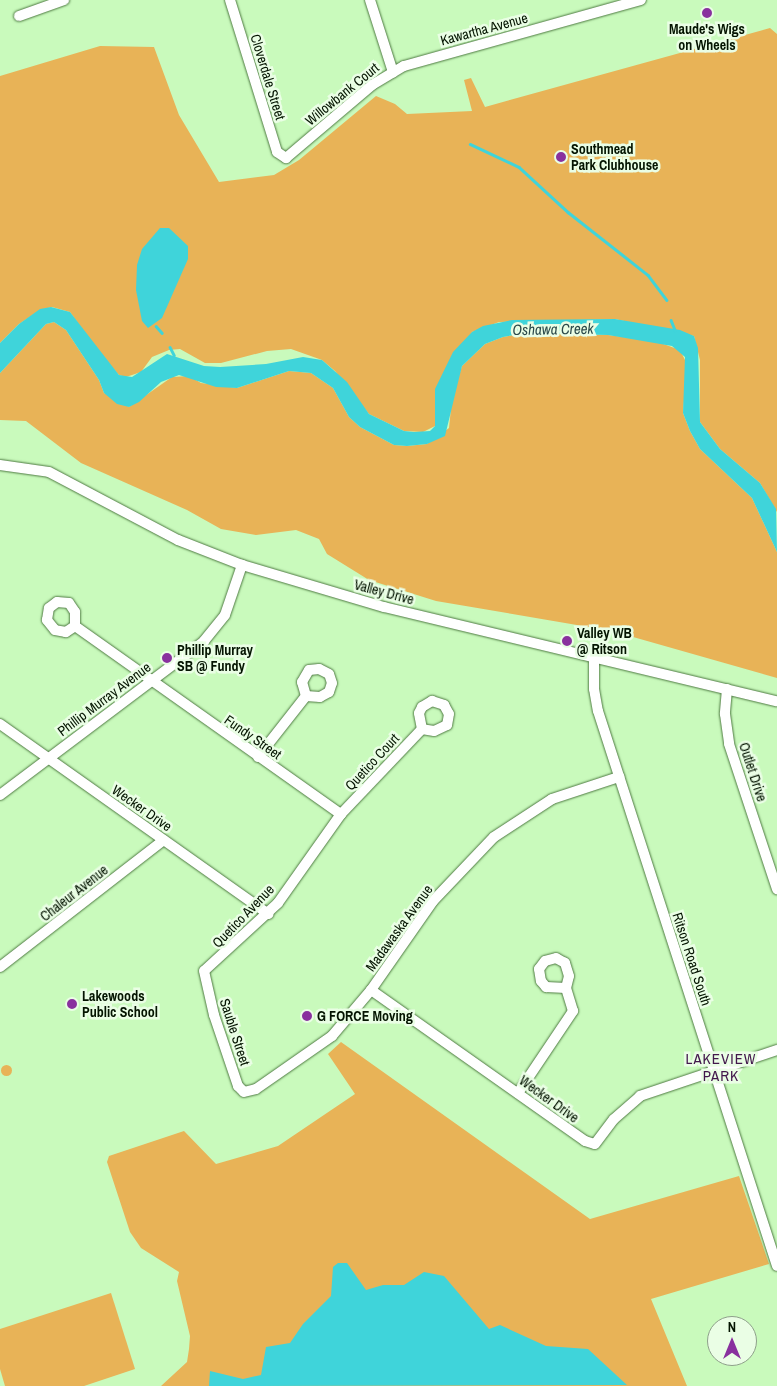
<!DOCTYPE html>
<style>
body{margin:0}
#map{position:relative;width:777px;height:1386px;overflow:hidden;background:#c9fabc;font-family:"Archivo Narrow",sans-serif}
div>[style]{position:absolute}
.green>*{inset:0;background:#e8b357}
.round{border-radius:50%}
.water>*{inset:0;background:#3fd4da}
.stream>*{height:2.5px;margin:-1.25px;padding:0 1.25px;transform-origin:1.25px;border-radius:1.25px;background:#3fd4da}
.roads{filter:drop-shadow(0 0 1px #4e7a42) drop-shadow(0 0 1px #4e7a42)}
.minor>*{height:10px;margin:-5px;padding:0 5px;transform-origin:5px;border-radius:5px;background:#fff}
.dots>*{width:14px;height:14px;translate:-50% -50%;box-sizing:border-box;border:2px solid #eafee5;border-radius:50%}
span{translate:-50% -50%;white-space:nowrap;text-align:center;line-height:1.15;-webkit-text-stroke:5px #eafee5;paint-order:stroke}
.street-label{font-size:14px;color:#041401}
.poi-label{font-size:14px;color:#041401;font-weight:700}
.left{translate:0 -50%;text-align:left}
.water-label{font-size:15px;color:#2b494a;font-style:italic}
.neighbourhood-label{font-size:15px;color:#42184c;letter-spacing:1px}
.north{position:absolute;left:707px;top:1316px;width:50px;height:50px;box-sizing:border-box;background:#eafee5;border:1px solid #8ea08a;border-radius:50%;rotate:0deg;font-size:14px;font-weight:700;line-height:20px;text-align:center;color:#041401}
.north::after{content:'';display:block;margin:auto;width:18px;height:22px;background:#89319e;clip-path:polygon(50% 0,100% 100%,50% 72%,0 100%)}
</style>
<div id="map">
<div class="green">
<i style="clip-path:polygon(770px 28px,777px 34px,777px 512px,760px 483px,720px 449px,700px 422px,700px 360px,694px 336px,615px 319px,499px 322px,472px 332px,435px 426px,423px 432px,404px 431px,369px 414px,335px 371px,322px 360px,291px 349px,267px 351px,221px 363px,205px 363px,180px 349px,169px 350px,152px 357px,141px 372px,126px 377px,119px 375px,97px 350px,70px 312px,52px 307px,40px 310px,19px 324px,0 343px,0 76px,100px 46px,154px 47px,179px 115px,219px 182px,274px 175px,299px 160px,376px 96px,395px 104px,407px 114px,472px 111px,464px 80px,471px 78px,485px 107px)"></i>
<i style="clip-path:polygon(54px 322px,66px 330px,99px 380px,104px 393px,129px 407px,172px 377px,189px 376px,201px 383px,237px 388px,289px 371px,311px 373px,333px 388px,349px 417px,360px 427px,394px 445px,407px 446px,427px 444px,449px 428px,452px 398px,462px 366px,485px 344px,503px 337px,525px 333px,608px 335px,655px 341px,680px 350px,687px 364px,683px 413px,690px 431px,700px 449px,752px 498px,777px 552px,777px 678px,612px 631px,436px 601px,369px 580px,327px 554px,319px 539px,296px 530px,256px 535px,221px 529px,187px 510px,81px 463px,26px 421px,0 420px,0 373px,46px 324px)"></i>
<i style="clip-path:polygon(341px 1042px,590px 1219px,739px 1176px,769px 1264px,651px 1299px,687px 1386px,161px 1386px,187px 1362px,189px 1349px,190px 1336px,177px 1281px,179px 1272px,141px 1248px,130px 1232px,107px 1162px,109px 1156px,184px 1131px,216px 1164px,278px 1146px,355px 1094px,328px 1054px)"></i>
<i class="round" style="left:0.5px;top:1064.5px;width:11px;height:11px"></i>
<i style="clip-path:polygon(111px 1293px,135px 1369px,84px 1386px,5px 1386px,0 1369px,0 1329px)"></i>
</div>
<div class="water">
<i style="clip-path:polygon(160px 228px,169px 228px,188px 246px,188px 259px,162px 318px,148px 328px,142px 321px,136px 290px,137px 265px,142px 249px)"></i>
<i style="clip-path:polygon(51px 307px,70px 312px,119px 375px,132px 377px,167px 354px,204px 366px,220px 367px,266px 364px,303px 357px,322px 360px,347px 382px,369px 414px,404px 431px,414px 432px,430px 431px,435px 426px,435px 389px,453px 352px,472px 332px,483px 326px,512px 320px,615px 319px,680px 330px,694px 336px,698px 348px,700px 422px,720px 449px,760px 483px,776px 509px,777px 552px,752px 498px,700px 449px,690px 431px,683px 413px,685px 357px,672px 346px,608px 335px,525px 333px,503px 337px,485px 344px,462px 366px,445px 436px,427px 444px,407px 446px,394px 445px,360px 427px,349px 417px,333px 388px,311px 373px,289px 371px,237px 388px,216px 387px,179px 375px,161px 382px,139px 402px,129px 407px,117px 404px,104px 393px,99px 380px,66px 330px,54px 322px,46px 324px,0 373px,0 343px,19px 324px,40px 309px)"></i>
<i style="clip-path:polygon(338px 1263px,347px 1263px,366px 1290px,383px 1285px,404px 1285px,424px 1272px,444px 1276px,489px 1329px,500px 1325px,546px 1346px,588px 1349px,627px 1385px,209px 1386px,210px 1371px,243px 1379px,261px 1375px,266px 1347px,290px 1343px,303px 1324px,331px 1296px,333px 1267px)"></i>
</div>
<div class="stream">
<i style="left:470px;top:144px;width:54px;rotate:25.1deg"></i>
<i style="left:519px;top:167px;width:67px;rotate:42.6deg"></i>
<i style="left:568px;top:212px;width:102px;rotate:38.2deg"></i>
<i style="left:648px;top:275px;width:31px;rotate:53deg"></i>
<i style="left:671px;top:320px;width:11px;rotate:68deg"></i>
<i style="left:156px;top:326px;width:9px;rotate:49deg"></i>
<i style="left:170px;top:347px;width:9px;rotate:63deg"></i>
</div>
<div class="roads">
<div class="minor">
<i style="left:230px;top:0;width:159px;rotate:72.8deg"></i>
<i style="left:277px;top:152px;width:11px;rotate:34deg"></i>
<i style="left:286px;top:158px;width:113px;rotate:-40.3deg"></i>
<i style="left:372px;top:85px;width:37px;rotate:-31deg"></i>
<i style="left:404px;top:66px;width:246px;rotate:-15.6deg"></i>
<i style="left:370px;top:0;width:76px;rotate:72.3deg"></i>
<i style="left:19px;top:16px;width:48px;rotate:-19.6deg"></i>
<i style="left:0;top:465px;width:49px;rotate:8.1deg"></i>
<i style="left:49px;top:472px;width:146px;rotate:27.8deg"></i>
<i style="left:178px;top:540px;width:69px;rotate:21.3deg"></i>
<i style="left:242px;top:565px;width:148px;rotate:16.5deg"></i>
<i style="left:384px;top:607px;width:404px;rotate:13.5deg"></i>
<i style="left:75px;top:626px;width:11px;rotate:146deg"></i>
<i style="left:66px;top:632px;width:11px;rotate:-170deg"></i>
<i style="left:55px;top:630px;width:13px;rotate:-129deg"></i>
<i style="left:47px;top:620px;width:12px;rotate:-81deg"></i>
<i style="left:49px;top:608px;width:10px;rotate:-37deg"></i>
<i style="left:57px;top:602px;width:12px;rotate:5deg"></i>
<i style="left:69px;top:603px;width:11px;rotate:56deg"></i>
<i style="left:75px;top:612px;width:14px;rotate:90deg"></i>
<i style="left:75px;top:626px;width:326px;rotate:35.3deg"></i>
<i style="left:594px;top:658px;width:31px;rotate:90deg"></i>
<i style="left:594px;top:689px;width:22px;rotate:80deg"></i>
<i style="left:598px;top:711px;width:583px;rotate:72.12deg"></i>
<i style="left:727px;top:689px;width:25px;rotate:95deg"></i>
<i style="left:725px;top:714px;width:30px;rotate:82deg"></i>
<i style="left:729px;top:744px;width:153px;rotate:71.7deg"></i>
<i style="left:0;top:724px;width:329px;rotate:35.3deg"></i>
<i style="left:422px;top:729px;width:16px;rotate:-101deg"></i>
<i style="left:419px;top:713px;width:7px;rotate:-63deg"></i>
<i style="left:422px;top:707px;width:12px;rotate:-31deg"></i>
<i style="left:432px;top:701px;width:13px;rotate:18deg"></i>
<i style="left:444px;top:705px;width:10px;rotate:61deg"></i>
<i style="left:449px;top:714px;width:11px;rotate:100deg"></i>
<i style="left:447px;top:725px;width:14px;rotate:155deg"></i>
<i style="left:434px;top:731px;width:12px;rotate:-171deg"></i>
<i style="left:422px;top:729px;width:117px;rotate:133.6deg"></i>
<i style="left:341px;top:814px;width:109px;rotate:125.3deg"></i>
<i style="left:278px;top:903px;width:100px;rotate:137.4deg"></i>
<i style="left:204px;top:971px;width:45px;rotate:77.2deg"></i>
<i style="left:214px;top:1015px;width:75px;rotate:71.3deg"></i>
<i style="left:238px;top:1086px;width:8px;rotate:45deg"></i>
<i style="left:244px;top:1092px;width:12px;rotate:-14deg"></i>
<i style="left:256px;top:1089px;width:93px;rotate:-34.9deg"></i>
<i style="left:332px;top:1036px;width:60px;rotate:-49.7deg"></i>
<i style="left:371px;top:990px;width:108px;rotate:-55.1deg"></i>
<i style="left:433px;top:901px;width:88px;rotate:-46.4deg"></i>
<i style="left:494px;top:837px;width:69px;rotate:-33.2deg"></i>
<i style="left:552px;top:799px;width:71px;rotate:-18.2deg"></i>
<i style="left:258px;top:757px;width:78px;rotate:-51.8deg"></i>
<i style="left:306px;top:696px;width:14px;rotate:4deg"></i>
<i style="left:320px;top:697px;width:10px;rotate:-29deg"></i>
<i style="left:329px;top:692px;width:9px;rotate:-72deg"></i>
<i style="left:332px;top:683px;width:9px;rotate:-108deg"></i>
<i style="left:329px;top:674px;width:11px;rotate:-153deg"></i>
<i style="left:319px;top:669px;width:10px;rotate:174deg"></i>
<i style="left:309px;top:670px;width:14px;rotate:120deg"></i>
<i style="left:302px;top:682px;width:15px;rotate:74deg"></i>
<i style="left:0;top:795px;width:256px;rotate:-37deg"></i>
<i style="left:204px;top:641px;width:33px;rotate:-51deg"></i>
<i style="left:225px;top:615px;width:53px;rotate:-71.2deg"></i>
<i style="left:0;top:967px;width:207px;rotate:-37.8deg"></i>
<i style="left:371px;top:990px;width:262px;rotate:35.2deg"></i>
<i style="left:585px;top:1141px;width:10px;rotate:17deg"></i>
<i style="left:595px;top:1144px;width:31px;rotate:-53deg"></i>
<i style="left:614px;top:1119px;width:35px;rotate:-41deg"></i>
<i style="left:640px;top:1096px;width:145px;rotate:-18.6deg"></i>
<i style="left:518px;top:1093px;width:99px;rotate:-56.1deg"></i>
<i style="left:573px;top:1011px;width:24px;rotate:-107deg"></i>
<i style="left:566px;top:988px;width:12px;rotate:-76deg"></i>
<i style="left:569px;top:976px;width:14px;rotate:-107deg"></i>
<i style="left:565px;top:963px;width:10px;rotate:-151deg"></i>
<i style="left:556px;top:958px;width:11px;rotate:165deg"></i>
<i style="left:545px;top:961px;width:10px;rotate:127deg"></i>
<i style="left:539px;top:969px;width:12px;rotate:81deg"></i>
<i style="left:541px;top:981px;width:8px;rotate:50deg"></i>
<i style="left:546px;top:987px;width:20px;rotate:3deg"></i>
</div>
</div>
<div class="dots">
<i style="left:707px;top:13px;background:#89319e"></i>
<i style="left:561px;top:157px;background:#89319e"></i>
<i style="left:567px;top:641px;background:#89319e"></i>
<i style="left:167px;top:658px;background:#89319e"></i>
<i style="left:72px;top:1004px;background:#89319e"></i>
<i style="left:307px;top:1016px;background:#89319e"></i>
</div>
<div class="street-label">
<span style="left:484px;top:29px;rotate:-15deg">Kawartha Avenue</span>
<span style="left:268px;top:77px;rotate:73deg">Cloverdale Street</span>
<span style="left:342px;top:94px;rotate:-39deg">Willowbank Court</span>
<span style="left:384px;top:592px;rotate:15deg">Valley Drive</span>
<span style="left:104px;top:699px;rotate:-37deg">Phillip Murray Avenue</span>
<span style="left:253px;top:737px;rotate:35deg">Fundy Street</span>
<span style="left:372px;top:762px;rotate:-47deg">Quetico Court</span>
<span style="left:753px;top:772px;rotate:72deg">Outlet Drive</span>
<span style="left:142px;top:808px;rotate:35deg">Wecker Drive</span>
<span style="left:74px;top:893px;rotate:-38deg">Chaleur Avenue</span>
<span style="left:243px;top:916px;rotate:-46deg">Quetico Avenue</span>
<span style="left:399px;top:928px;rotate:-54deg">Madawaska Avenue</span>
<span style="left:692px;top:959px;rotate:72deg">Ritson Road South</span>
<span style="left:235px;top:1032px;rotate:72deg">Sauble Street</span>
<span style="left:549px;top:1099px;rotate:36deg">Wecker Drive</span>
</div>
<div class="poi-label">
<span style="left:707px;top:37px">Maude's Wigs<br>on Wheels</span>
<span class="left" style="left:571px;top:157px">Southmead<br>Park Clubhouse</span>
<span class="left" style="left:577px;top:641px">Valley WB<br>@ Ritson</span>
<span class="left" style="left:177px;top:658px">Phillip Murray<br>SB @ Fundy</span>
<span class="left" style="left:82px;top:1004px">Lakewoods<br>Public School</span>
<span class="left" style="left:317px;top:1016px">G FORCE Moving</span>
</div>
<div class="water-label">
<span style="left:553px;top:329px;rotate:-1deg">Oshawa Creek</span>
</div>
<div class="neighbourhood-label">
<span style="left:721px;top:1067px">LAKEVIEW<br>PARK</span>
</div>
<div class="north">N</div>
</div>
